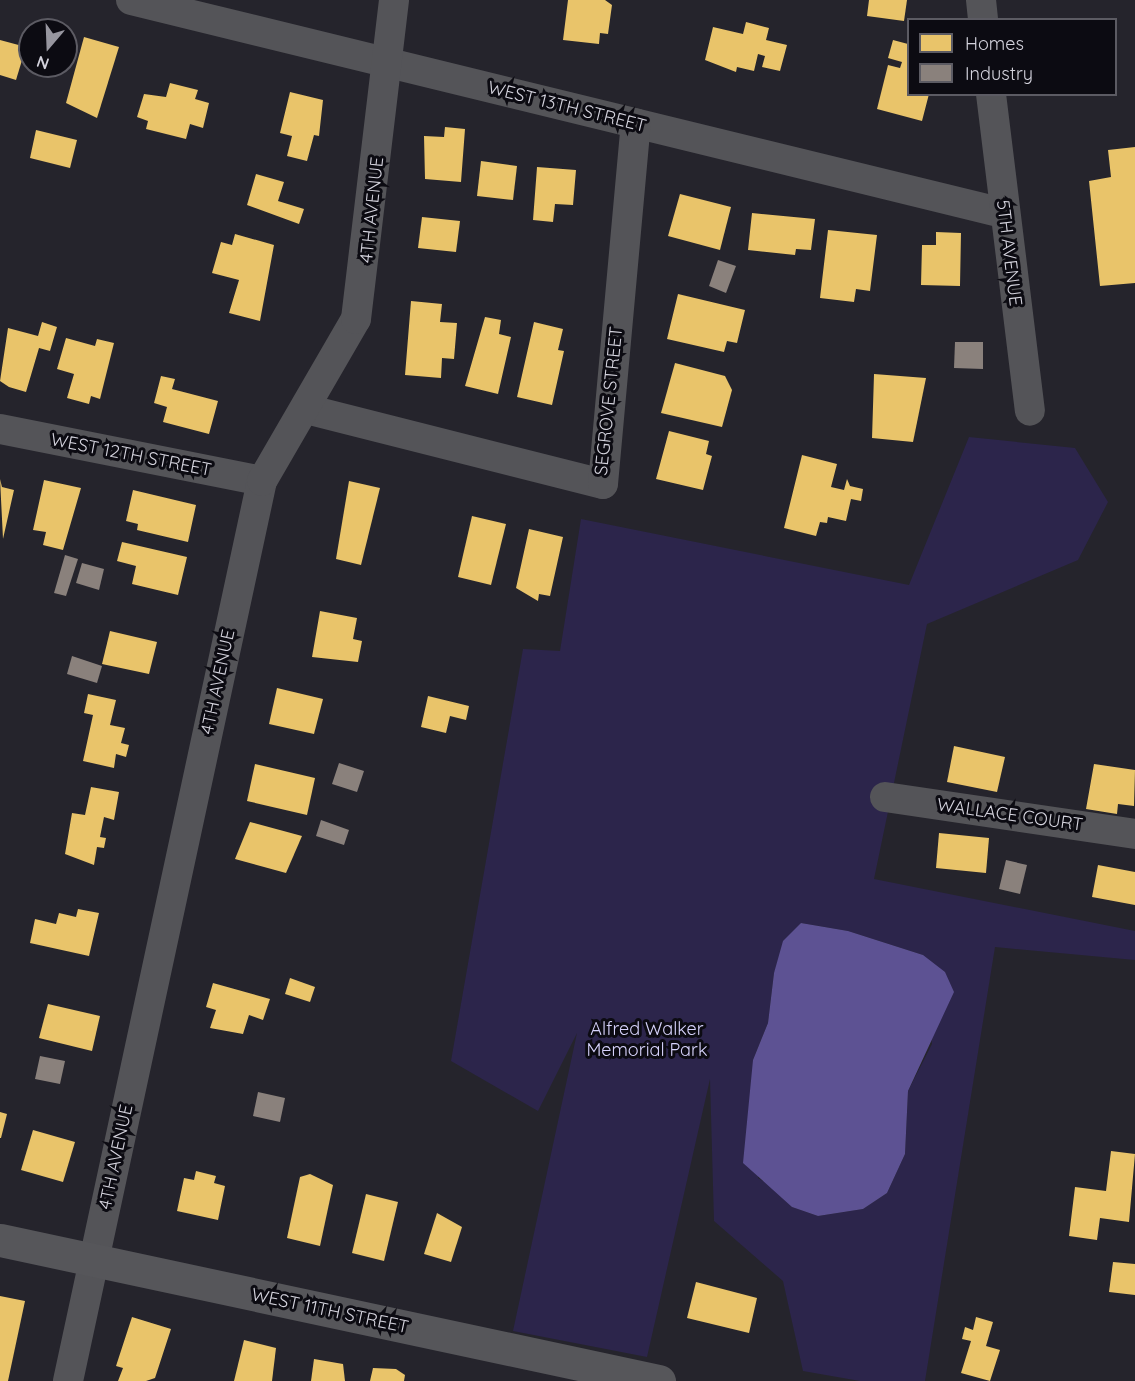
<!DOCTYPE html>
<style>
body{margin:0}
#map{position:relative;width:1135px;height:1381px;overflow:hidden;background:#25242c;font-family:Quicksand,sans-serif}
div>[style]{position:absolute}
.green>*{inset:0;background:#2c254b}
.water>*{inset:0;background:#5d5293}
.homes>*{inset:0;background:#e9c46a}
.industry>*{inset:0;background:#8a817c}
.street>*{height:30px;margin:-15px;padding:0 15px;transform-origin:15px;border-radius:15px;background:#545458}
.secondary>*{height:33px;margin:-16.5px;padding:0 16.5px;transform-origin:16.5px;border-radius:16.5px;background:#56565a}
span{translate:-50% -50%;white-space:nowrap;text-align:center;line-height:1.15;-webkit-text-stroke:6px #0c0b12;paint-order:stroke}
.street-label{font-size:18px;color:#d4d3dd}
.park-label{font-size:18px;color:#d7d3fc}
.legend{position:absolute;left:907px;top:18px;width:210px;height:78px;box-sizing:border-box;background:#0c0b12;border:2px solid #5c5b63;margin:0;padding:8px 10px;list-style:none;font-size:18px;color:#d4d3dd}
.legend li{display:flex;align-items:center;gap:12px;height:30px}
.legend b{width:30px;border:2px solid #5c5b63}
.north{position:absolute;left:18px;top:18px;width:60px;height:60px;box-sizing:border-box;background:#0c0b12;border:2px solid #5c5b63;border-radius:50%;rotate:199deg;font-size:16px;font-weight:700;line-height:24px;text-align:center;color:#d4d3dd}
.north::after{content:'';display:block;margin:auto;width:21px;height:27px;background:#97969f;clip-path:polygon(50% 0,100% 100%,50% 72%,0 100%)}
</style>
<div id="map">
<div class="green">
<i style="clip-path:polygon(evenodd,969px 437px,1075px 448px,1108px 502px,1078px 560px,927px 624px,874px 879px,1135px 931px,1135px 960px,995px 947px,925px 1381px,860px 1381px,803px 1371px,783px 1281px,714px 1221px,710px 1079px,647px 1357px,513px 1331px,577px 1033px,538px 1111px,451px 1061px,523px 649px,560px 651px,581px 519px,909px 585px,969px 437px,801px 923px,848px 931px,923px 955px,932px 1044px,908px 1091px,905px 1154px,887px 1193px,863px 1209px,818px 1216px,792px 1207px,781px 1191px,758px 1178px,753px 1060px,768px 1023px,774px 973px,801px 923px)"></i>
</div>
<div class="water">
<i style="clip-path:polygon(801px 923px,848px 931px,923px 955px,945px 972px,954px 992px,908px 1091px,905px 1154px,887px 1193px,863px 1209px,818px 1216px,792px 1207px,743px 1163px,753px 1060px,768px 1023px,774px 973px,783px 941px)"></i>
</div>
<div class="homes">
<i style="clip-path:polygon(568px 0,605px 0,612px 5px,608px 34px,600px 33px,599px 44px,563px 40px)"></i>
<i style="clip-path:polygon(869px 0,907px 0,904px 21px,867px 16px)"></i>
<i style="clip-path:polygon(746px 22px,769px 28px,766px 40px,787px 45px,780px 71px,762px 67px,765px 56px,758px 54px,754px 71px,737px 67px,736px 72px,705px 60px,713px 27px,743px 34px)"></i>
<i style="clip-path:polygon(84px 37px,119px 47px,97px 118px,66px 103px)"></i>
<i style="clip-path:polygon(0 40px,26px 47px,16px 80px,0 75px)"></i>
<i style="clip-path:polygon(893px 40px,908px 44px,908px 94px,929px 94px,922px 121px,877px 109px,888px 65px,900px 68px,902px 62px,888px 58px)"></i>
<i style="clip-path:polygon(170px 83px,198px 90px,195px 99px,209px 103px,203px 128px,190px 124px,186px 139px,146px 129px,148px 121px,137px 117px,144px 94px,166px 97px)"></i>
<i style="clip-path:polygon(290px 92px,323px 100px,319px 136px,314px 135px,307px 161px,287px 156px,292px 136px,280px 133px)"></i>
<i style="clip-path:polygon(445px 127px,465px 129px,461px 182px,425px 179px,424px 136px,444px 137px)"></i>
<i style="clip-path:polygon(36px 130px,77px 140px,70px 168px,30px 158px)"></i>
<i style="clip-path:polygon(1135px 147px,1135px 283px,1100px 286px,1089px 181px,1111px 177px,1108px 150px)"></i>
<i style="clip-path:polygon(481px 161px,517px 166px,513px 200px,477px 196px)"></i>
<i style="clip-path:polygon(537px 167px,576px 170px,573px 205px,555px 204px,553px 222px,533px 220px)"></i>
<i style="clip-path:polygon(256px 174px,284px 182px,278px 201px,304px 209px,299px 224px,247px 205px)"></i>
<i style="clip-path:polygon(680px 194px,731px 207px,720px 250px,668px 236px)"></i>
<i style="clip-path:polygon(752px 213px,815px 219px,811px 250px,796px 249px,795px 255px,748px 250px)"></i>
<i style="clip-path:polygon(422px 217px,460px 221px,456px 252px,418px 248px)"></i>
<i style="clip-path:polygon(828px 230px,877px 235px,870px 291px,856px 289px,854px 302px,820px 298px)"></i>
<i style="clip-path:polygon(936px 232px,961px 233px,960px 286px,921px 285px,922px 245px,936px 245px)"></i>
<i style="clip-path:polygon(235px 234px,274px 245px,260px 321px,229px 313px,239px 280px,212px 273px,221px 242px,232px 245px)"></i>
<i style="clip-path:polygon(678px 294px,745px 310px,737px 343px,727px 341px,724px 352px,667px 339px)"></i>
<i style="clip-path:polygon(411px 301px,442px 304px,440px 322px,457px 323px,454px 359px,442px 358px,441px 378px,405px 375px)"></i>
<i style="clip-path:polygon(485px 317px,501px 320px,499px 334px,511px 337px,498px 394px,465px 386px)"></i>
<i style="clip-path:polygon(42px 322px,57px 327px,50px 351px,39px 348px,26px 392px,9px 387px,0 381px,8px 328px,38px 336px)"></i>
<i style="clip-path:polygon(534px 322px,563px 329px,558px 350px,564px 351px,552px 405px,517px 397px)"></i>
<i style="clip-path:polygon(66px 338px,95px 346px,97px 339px,114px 343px,100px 399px,91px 396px,89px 404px,67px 398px,74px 374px,57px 369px)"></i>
<i style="clip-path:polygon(675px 363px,725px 376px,732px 390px,722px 427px,661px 413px)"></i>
<i style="clip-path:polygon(874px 374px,926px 378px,913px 442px,872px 438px)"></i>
<i style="clip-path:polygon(161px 376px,175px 379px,172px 389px,218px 401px,209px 434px,163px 422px,167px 407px,154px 403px)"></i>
<i style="clip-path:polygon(669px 431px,709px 441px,706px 454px,712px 456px,703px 490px,656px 479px)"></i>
<i style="clip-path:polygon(802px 455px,837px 464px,831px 487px,844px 490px,847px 479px,850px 486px,863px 489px,861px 501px,851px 499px,846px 521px,828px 517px,827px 523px,820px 522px,816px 536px,784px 528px)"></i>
<i style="clip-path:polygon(0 479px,2px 487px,14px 490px,3px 539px)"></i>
<i style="clip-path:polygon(44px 480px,81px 488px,63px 550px,43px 545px,46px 532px,33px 530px)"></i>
<i style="clip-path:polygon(349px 481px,380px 488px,361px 565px,336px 559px)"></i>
<i style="clip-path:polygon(133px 490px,196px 505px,188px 542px,137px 530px,138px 524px,126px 521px)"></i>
<i style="clip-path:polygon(472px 516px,506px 524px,491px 585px,458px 577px)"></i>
<i style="clip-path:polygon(529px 529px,563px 537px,550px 596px,539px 594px,538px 601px,516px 588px)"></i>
<i style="clip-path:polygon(122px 542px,187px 557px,178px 595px,132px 584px,136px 566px,117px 561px)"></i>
<i style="clip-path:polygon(320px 611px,357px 618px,353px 639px,362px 641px,358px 662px,312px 657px)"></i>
<i style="clip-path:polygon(110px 631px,157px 642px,149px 674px,102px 664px)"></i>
<i style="clip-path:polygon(277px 688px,323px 699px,314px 734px,269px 724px)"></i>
<i style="clip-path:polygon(88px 694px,116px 700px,110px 725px,125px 728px,121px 743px,129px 745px,126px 757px,116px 754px,114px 768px,83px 761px,93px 715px,84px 713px)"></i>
<i style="clip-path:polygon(428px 696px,469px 706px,466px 720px,450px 716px,446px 733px,421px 727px)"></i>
<i style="clip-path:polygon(954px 746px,1005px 757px,997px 792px,947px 782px)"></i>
<i style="clip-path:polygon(255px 764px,315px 778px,307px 815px,247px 801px)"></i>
<i style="clip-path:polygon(1094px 764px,1135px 770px,1134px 806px,1118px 804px,1117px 814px,1086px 809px)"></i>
<i style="clip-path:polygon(91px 787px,119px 792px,114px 820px,104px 817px,100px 837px,106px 838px,104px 848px,97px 847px,94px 865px,65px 854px,72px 813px,85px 815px)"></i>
<i style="clip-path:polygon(250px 822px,302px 836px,286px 873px,235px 859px)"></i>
<i style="clip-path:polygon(939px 833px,989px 838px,986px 873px,936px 868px)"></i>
<i style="clip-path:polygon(1098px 865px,1135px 872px,1135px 905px,1092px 897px)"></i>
<i style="clip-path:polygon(78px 909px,99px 913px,89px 956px,30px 943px,35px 919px,56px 924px,59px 913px,76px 917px)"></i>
<i style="clip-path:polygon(290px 978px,315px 987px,310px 1002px,285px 994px)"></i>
<i style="clip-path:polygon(213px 983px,270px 999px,263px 1020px,249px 1015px,243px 1034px,210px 1028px,216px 1010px,206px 1007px)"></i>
<i style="clip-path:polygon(48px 1004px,100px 1016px,92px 1051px,39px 1038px)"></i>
<i style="clip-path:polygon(0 1112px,7px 1114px,1px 1138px,0 1138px)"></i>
<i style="clip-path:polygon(33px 1130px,75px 1142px,63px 1182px,21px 1170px)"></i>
<i style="clip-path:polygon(1111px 1151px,1135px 1154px,1129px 1222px,1100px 1218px,1097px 1240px,1069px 1236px,1075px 1187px,1106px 1191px)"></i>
<i style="clip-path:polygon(196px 1171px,216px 1176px,214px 1183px,225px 1186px,218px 1220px,177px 1211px,184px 1178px,194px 1180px)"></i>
<i style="clip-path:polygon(310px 1174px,333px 1185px,320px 1246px,287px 1238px,300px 1177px)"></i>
<i style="clip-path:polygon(366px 1194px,398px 1202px,384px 1261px,352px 1253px)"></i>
<i style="clip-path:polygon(437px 1213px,462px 1227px,451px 1262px,424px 1254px)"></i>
<i style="clip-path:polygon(1113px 1262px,1135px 1264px,1135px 1295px,1109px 1292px)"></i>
<i style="clip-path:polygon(696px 1282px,757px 1298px,749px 1333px,687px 1318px)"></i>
<i style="clip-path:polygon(0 1296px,25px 1301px,8px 1381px,0 1381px)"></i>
<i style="clip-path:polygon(132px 1317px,171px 1329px,155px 1378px,146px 1381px,118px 1381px,123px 1368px,116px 1366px)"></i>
<i style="clip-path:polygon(976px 1317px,993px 1322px,986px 1346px,1000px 1350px,990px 1381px,961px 1373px,971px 1341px,962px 1339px,965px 1327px,973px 1330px)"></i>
<i style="clip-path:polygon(244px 1340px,276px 1348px,272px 1381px,234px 1381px)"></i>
<i style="clip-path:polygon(314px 1359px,343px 1364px,345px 1381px,311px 1381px)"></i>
<i style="clip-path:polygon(373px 1368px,396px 1369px,405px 1375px,404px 1381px,370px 1381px)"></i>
</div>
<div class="industry">
<i style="clip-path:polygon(718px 260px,736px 266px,726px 293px,709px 286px)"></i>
<i style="clip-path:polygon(955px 342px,983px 342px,983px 369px,954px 368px)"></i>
<i style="clip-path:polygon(65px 555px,78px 559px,66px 596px,54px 593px)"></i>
<i style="clip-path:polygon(82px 563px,104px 569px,99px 590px,76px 583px)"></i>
<i style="clip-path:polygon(72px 656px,102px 666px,97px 683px,67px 674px)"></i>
<i style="clip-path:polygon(339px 763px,364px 771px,357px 792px,332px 784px)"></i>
<i style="clip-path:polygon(321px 820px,349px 830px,344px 845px,316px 836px)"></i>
<i style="clip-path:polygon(1006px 860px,1027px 865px,1020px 894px,999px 889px)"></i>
<i style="clip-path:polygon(40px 1056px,65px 1061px,60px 1084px,35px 1079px)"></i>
<i style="clip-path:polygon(258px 1092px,285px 1098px,280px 1122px,253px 1116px)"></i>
</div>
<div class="street">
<i style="left:131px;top:0;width:898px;rotate:13.73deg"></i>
<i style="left:981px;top:0;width:20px;rotate:84deg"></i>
<i style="left:991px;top:94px;width:319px;rotate:83deg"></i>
<i style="left:306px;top:409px;width:306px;rotate:14.2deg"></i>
<i style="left:603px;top:484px;width:362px;rotate:-84.8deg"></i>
<i style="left:0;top:429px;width:267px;rotate:11.2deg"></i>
<i style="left:885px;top:797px;width:253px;rotate:8.4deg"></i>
<i style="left:68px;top:1381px;width:921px;rotate:-77.84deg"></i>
<i style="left:262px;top:481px;width:187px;rotate:-59.9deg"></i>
<i style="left:356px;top:319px;width:321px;rotate:-83.2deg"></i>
</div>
<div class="secondary">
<i style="left:0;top:1240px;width:674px;rotate:12.08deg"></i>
</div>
<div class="street-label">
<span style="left:567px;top:107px;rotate:14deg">WEST 13TH STREET</span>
<span style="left:372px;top:210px;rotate:-84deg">4TH AVENUE</span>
<span style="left:1009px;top:253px;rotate:83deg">5TH AVENUE</span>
<span style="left:609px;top:401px;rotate:-84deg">SEGROVE STREET</span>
<span style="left:131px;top:455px;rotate:11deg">WEST 12TH STREET</span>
<span style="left:218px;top:682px;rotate:-78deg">4TH AVENUE</span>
<span style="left:1010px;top:815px;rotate:8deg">WALLACE COURT</span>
<span style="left:116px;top:1157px;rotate:-78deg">4TH AVENUE</span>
<span style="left:330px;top:1311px;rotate:12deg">WEST 11TH STREET</span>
</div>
<div class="park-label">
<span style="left:647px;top:1040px">Alfred Walker<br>Memorial Park</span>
</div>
<ul class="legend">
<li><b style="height:16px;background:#e9c46a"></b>Homes</li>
<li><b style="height:16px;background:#8a817c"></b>Industry</li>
</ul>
<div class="north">N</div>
</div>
